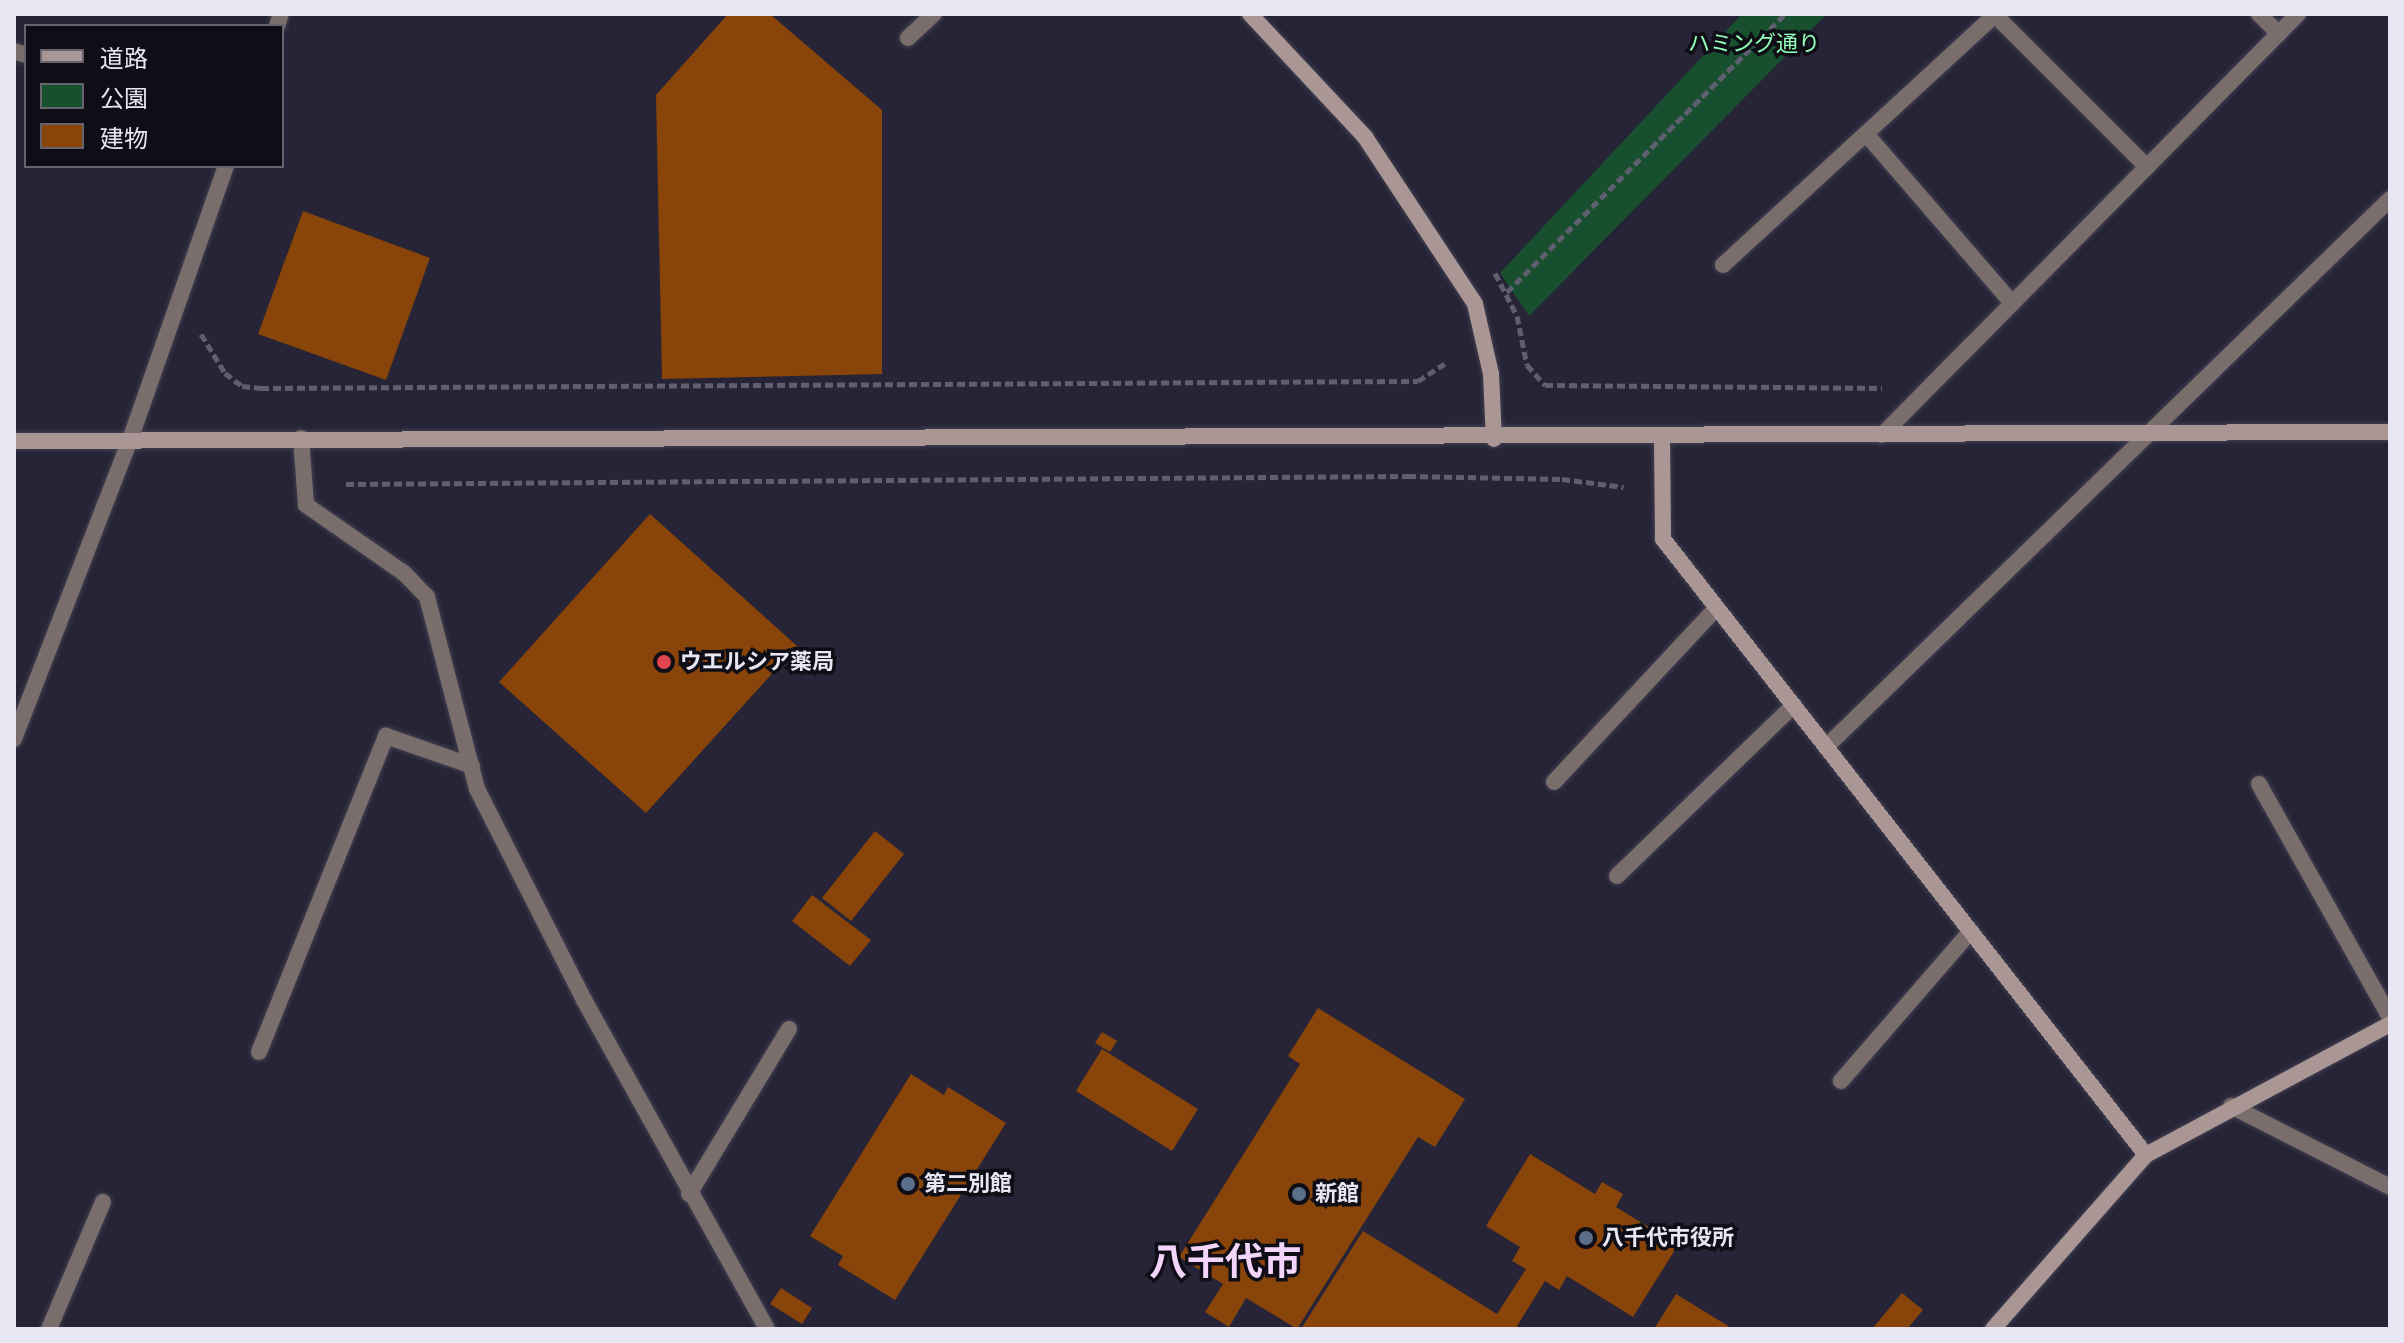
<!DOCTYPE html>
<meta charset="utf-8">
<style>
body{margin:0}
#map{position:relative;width:2404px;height:1343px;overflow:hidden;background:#262436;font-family:Quicksand,"Noto Sans JP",sans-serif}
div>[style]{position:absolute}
.green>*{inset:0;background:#184f2f}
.building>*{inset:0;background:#884409}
.path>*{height:5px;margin-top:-2.5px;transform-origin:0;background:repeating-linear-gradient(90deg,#605f6f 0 8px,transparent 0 12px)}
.roads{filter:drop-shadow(0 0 2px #413f50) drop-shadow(0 0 2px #413f50)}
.street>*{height:16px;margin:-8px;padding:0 8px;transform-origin:8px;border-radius:8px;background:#7a6e6d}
.secondary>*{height:16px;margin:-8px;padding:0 8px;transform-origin:8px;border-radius:8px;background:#aa9795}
.dots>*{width:22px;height:22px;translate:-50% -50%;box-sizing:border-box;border:4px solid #0f0e16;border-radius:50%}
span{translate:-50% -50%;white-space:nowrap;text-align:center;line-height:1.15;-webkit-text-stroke:7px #0f0e16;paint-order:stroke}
.park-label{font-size:22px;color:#8ffeb7}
.poi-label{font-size:22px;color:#e7e6f2;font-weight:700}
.left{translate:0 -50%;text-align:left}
.town-label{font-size:38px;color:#f3d5fb;font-weight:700}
.frame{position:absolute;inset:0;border:16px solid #e7e6f2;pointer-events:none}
.legend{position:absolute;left:24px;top:24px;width:260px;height:144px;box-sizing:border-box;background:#0f0e16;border:2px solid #65646e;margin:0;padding:10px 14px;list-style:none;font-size:24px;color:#e7e6f2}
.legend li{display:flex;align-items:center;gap:16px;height:40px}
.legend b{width:40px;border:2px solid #65646e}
</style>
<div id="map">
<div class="green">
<i style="clip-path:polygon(1742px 14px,1827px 14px,1529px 316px,1500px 273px)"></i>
</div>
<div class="building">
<i style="clip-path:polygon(728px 14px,770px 14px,882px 110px,882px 374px,662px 379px,656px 95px)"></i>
<i style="clip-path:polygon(303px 211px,430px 258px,386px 380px,258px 334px)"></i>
<i style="clip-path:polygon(650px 514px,797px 646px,646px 813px,499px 682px)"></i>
<i style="clip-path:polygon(875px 831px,904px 854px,851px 921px,822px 898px)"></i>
<i style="clip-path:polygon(812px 895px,871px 940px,850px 966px,792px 921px)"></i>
<i style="clip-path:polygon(1318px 1008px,1465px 1099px,1435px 1147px,1418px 1137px,1297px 1329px,1246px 1298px,1229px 1327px,1205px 1312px,1223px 1284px,1179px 1257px,1300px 1064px,1288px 1056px)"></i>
<i style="clip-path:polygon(1102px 1032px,1117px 1041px,1110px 1052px,1095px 1043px)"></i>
<i style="clip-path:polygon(1102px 1049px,1198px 1109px,1172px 1151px,1076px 1091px)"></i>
<i style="clip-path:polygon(911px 1074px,944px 1095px,948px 1087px,1006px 1123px,895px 1300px,838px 1265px,843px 1256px,810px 1236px)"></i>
<i style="clip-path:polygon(1530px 1154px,1595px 1194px,1602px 1182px,1623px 1194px,1616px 1207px,1678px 1245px,1633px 1317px,1567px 1276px,1559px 1290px,1545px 1281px,1517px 1326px,1522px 1329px,1301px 1329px,1363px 1231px,1497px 1314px,1526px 1269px,1512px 1261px,1520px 1247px,1486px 1226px)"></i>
<i style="clip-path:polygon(781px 1288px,812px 1308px,802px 1324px,770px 1304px)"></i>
<i style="clip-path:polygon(1902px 1293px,1923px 1310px,1907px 1329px,1872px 1329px)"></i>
<i style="clip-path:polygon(1676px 1294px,1733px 1329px,1654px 1329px)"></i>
</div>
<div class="path">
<i style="left:1495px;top:273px;width:48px;rotate:62.9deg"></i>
<i style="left:1517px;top:316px;width:50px;rotate:78.5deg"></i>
<i style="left:1527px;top:365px;width:27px;rotate:48deg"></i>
<i style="left:1545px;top:385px;width:337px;rotate:0.5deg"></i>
<i style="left:1507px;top:292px;width:393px;rotate:-45deg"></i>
<i style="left:201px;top:334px;width:46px;rotate:58.4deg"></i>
<i style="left:225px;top:373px;width:21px;rotate:37deg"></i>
<i style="left:242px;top:386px;width:19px;rotate:6deg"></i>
<i style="left:261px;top:388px;width:1157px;rotate:-0.35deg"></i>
<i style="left:1418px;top:381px;width:35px;rotate:-33deg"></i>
<i style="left:346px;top:484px;width:1062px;rotate:-0.43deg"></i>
<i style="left:1408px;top:476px;width:154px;rotate:1.1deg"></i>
<i style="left:1562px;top:479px;width:62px;rotate:7.5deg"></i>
</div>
<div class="roads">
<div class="street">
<i style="left:2259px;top:14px;width:28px;rotate:45deg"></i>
<i style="left:1995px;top:15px;width:215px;rotate:45deg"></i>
<i style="left:277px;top:26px;width:13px;rotate:-72deg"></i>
<i style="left:908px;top:38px;width:35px;rotate:-43deg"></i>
<i style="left:14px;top:51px;width:13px;rotate:18deg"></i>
<i style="left:1867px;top:135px;width:222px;rotate:49.2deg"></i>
<i style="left:1723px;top:265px;width:371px;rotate:-42.6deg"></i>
<i style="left:1882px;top:435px;width:592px;rotate:-45.34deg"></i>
<i style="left:301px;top:438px;width:67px;rotate:85.7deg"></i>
<i style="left:306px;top:505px;width:119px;rotate:34.8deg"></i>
<i style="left:404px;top:573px;width:33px;rotate:46deg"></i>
<i style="left:427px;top:597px;width:198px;rotate:75.4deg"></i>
<i style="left:477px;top:789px;width:237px;rotate:63.1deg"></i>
<i style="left:584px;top:1000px;width:376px;rotate:60.9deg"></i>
<i style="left:14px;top:739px;width:324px;rotate:-68.8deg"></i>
<i style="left:131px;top:437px;width:287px;rotate:-70.7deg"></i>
<i style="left:1827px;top:746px;width:785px;rotate:-44.17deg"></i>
<i style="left:1554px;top:782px;width:238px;rotate:-47deg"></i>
<i style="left:2259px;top:784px;width:267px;rotate:60.7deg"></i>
<i style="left:1617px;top:876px;width:246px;rotate:-44deg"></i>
<i style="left:259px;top:1052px;width:341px;rotate:-68.1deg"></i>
<i style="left:386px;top:736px;width:91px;rotate:19.2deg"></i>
<i style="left:1841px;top:1081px;width:198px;rotate:-49.1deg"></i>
<i style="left:2231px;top:1106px;width:178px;rotate:27deg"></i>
<i style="left:689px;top:1194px;width:193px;rotate:-58.8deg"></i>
<i style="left:49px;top:1329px;width:138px;rotate:-67deg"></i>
</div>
<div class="secondary">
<i style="left:1250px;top:14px;width:168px;rotate:46.9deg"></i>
<i style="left:1365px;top:137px;width:200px;rotate:56.6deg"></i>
<i style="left:1475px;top:304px;width:72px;rotate:77.1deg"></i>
<i style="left:1491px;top:374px;width:65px;rotate:87.4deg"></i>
<i style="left:1662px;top:439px;width:100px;rotate:89.4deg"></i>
<i style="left:1663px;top:539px;width:783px;rotate:51.9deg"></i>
<i style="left:14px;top:441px;width:2376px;rotate:-0.22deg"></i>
<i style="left:1993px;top:1329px;width:232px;rotate:-48.7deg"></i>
<i style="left:2146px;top:1155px;width:277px;rotate:-28.2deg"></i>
</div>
</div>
<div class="dots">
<i style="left:664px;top:662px;background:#e0444e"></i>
<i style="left:908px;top:1184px;background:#5c6f8a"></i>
<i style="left:1299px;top:1194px;background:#5c6f8a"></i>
<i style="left:1586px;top:1238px;background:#5c6f8a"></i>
</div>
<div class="park-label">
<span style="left:1754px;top:44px">ハミング通り</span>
</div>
<div class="poi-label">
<span class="left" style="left:680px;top:662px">ウエルシア薬局</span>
<span class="left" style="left:924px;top:1184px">第二別館</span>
<span class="left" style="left:1315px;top:1194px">新館</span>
<span class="left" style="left:1602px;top:1238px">八千代市役所</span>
</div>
<div class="town-label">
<span style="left:1225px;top:1262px">八千代市</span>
</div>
<div class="frame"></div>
<ul class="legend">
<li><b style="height:10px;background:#aa9795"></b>道路</li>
<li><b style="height:22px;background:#184f2f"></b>公園</li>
<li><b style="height:22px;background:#884409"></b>建物</li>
</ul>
</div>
